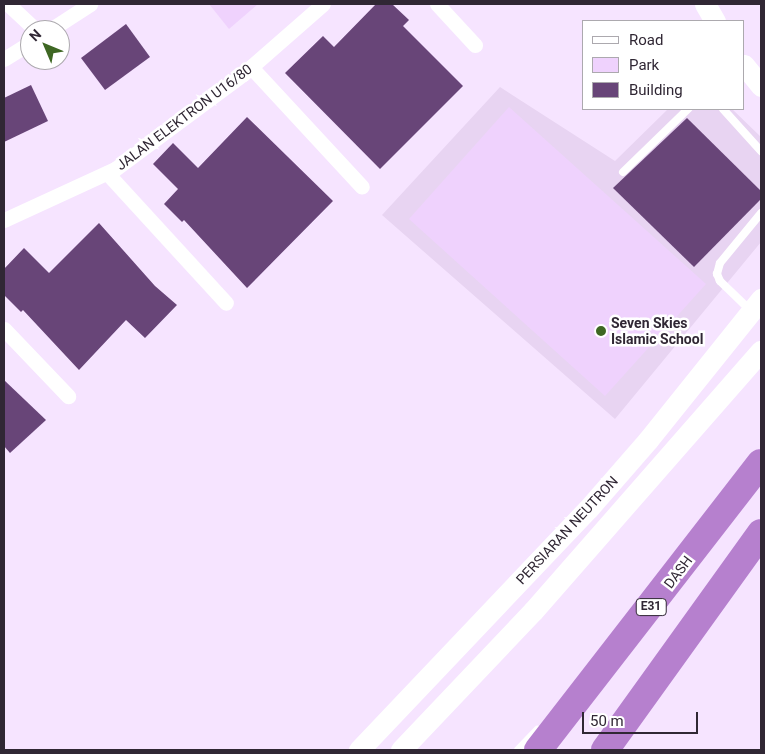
<!DOCTYPE html>
<style>
body{margin:0}
#map{position:relative;width:765px;height:754px;overflow:hidden;background:#f6e4ff;font-family:Roboto,sans-serif}
div>[style]{position:absolute}
.built>*{inset:0;background:#e8d4f2}
.green>*{inset:0;background:#efd2fd}
.building>*{inset:0;background:#684578}
.lane>*{height:8px;margin:-4px;padding:0 4px;transform-origin:4px;border-radius:4px;background:#fff}
.street>*{height:15px;margin:-7.5px;padding:0 7.5px;transform-origin:7.5px;border-radius:7.5px;background:#fff}
.secondary>*{height:21px;margin:-10.5px;padding:0 10.5px;transform-origin:10.5px;border-radius:10.5px;background:#fff}
.highway>*{height:28px;margin:-14px;padding:0 14px;transform-origin:14px;border-radius:14px;background:#b680ce}
.dots>*{width:14px;height:14px;translate:-50% -50%;box-sizing:border-box;border:2px solid #fff;border-radius:50%}
span{translate:-50% -50%;white-space:nowrap;text-align:center;line-height:1.15;-webkit-text-stroke:5px #fff;paint-order:stroke}
.shield-label span{padding:1px 4px;background:#fff;border:1px solid;border-radius:4px;-webkit-text-stroke-width:0}
.shield-label{font-size:12px;color:#302734;font-weight:700}
.street-label{font-size:14px;color:#302734}
.poi-label{font-size:14px;color:#302734;font-weight:700}
.left{translate:0 -50%;text-align:left}
.frame{position:absolute;inset:0;border:5px solid #302734;pointer-events:none}
.legend{position:absolute;left:582px;top:20px;width:162px;height:90px;box-sizing:border-box;background:#fff;border:1px solid #aca9ae;margin:0;padding:6px 9px;list-style:none;font-size:15px;color:#302734}
.legend li{display:flex;align-items:center;gap:10px;height:25px}
.legend b{width:25px;border:1px solid #aca9ae}
.north{position:absolute;left:20px;top:20px;width:50px;height:50px;box-sizing:border-box;background:#fff;border:1px solid #aca9ae;border-radius:50%;rotate:315deg;font-size:14px;font-weight:700;line-height:20px;text-align:center;color:#302734}
.north::after{content:'';display:block;margin:auto;width:18px;height:22px;background:#3e6723;clip-path:polygon(50% 0,100% 100%,50% 72%,0 100%)}
.scale{position:absolute;left:582px;top:712px;width:116px;height:22px;box-sizing:border-box;border:2px solid #302734;border-top:0;padding-left:6px;font-size:15px;line-height:18px;white-space:nowrap;color:#302734;-webkit-text-stroke:4px #fff;paint-order:stroke}
</style>
<div id="map">
<div class="built">
<i style="clip-path:polygon(500px 87px,615px 161px,668px 109px,732px 109px,761px 137px,761px 242px,615px 419px,382px 215px)"></i>
</div>
<div class="green">
<i style="clip-path:polygon(209px 4px,258px 4px,229px 29px)"></i>
<i style="clip-path:polygon(509px 107px,706px 284px,605px 396px,409px 219px)"></i>
</div>
<div class="building">
<i style="clip-path:polygon(376px 4px,392px 4px,409px 20px,403px 26px,463px 86px,380px 169px,285px 73px,323px 36px,334px 47px)"></i>
<i style="clip-path:polygon(126px 24px,150px 57px,105px 90px,81px 58px)"></i>
<i style="clip-path:polygon(31px 85px,48px 121px,4px 142px,4px 98px)"></i>
<i style="clip-path:polygon(247px 117px,333px 201px,247px 288px,184px 220px,182px 222px,164px 204px,178px 189px,153px 164px,173px 143px,198px 168px)"></i>
<i style="clip-path:polygon(687px 118px,761px 191px,761px 199px,694px 267px,613px 188px)"></i>
<i style="clip-path:polygon(99px 223px,155px 286px,177px 305px,145px 338px,126px 320px,79px 370px,23px 310px,21px 312px,4px 295px,4px 269px,24px 248px,49px 273px)"></i>
<i style="clip-path:polygon(4px 380px,46px 420px,10px 453px,4px 446px)"></i>
</div>
<div class="lane">
<i style="left:723px;top:109px;width:57px;rotate:47.9deg"></i>
<i style="left:623px;top:172px;width:91px;rotate:-44.1deg"></i>
<i style="left:750px;top:310px;width:42px;rotate:-136deg"></i>
<i style="left:720px;top:281px;width:8px;rotate:-113deg"></i>
<i style="left:717px;top:274px;width:11px;rotate:-75deg"></i>
<i style="left:720px;top:263px;width:65px;rotate:-50.6deg"></i>
<i style="left:518px;top:750px;width:28px;rotate:-46deg"></i>
</div>
<div class="street">
<i style="left:8px;top:4px;width:38px;rotate:43deg"></i>
<i style="left:437px;top:4px;width:56px;rotate:47.2deg"></i>
<i style="left:50px;top:30px;width:48px;rotate:-33deg"></i>
<i style="left:4px;top:59px;width:31px;rotate:-32deg"></i>
<i style="left:251px;top:67px;width:163px;rotate:47.2deg"></i>
<i style="left:107px;top:173px;width:176px;rotate:47.5deg"></i>
<i style="left:4px;top:220px;width:122px;rotate:-24.7deg"></i>
<i style="left:115px;top:169px;width:159px;rotate:-36.6deg"></i>
<i style="left:243px;top:74px;width:106px;rotate:-41.2deg"></i>
<i style="left:4px;top:329px;width:93px;rotate:46.3deg"></i>
</div>
<div class="secondary">
<i style="left:705px;top:4px;width:20px;rotate:60deg"></i>
<i style="left:744px;top:65px;width:27px;rotate:51deg"></i>
<i style="left:359px;top:750px;width:332px;rotate:-46.5deg"></i>
<i style="left:588px;top:509px;width:91px;rotate:-49deg"></i>
<i style="left:648px;top:440px;width:181px;rotate:-51.3deg"></i>
<i style="left:401px;top:750px;width:192px;rotate:-46.5deg"></i>
<i style="left:533px;top:611px;width:346px;rotate:-48.8deg"></i>
</div>
<div class="highway">
<i style="left:538px;top:750px;width:363px;rotate:-52.2deg"></i>
<i style="left:605px;top:750px;width:267px;rotate:-54.3deg"></i>
</div>
<div class="dots">
<i style="left:601px;top:331px;background:#3e6723"></i>
</div>
<div class="shield-label">
<span style="left:651px;top:607px">E31</span>
</div>
<div class="street-label">
<span style="left:184px;top:117px;rotate:-37deg">JALAN ELEKTRON U16/80</span>
<span style="left:567px;top:530px;rotate:-47deg">PERSIARAN NEUTRON</span>
<span style="left:678px;top:572px;rotate:-53deg">DASH</span>
</div>
<div class="poi-label">
<span class="left" style="left:611px;top:331px">Seven Skies<br>Islamic School</span>
</div>
<div class="frame"></div>
<ul class="legend">
<li><b style="height:6px;background:#fff"></b>Road</li>
<li><b style="height:14px;background:#efd2fd"></b>Park</li>
<li><b style="height:14px;background:#684578"></b>Building</li>
</ul>
<div class="north">N</div>
<div class="scale">50 m</div>
</div>
